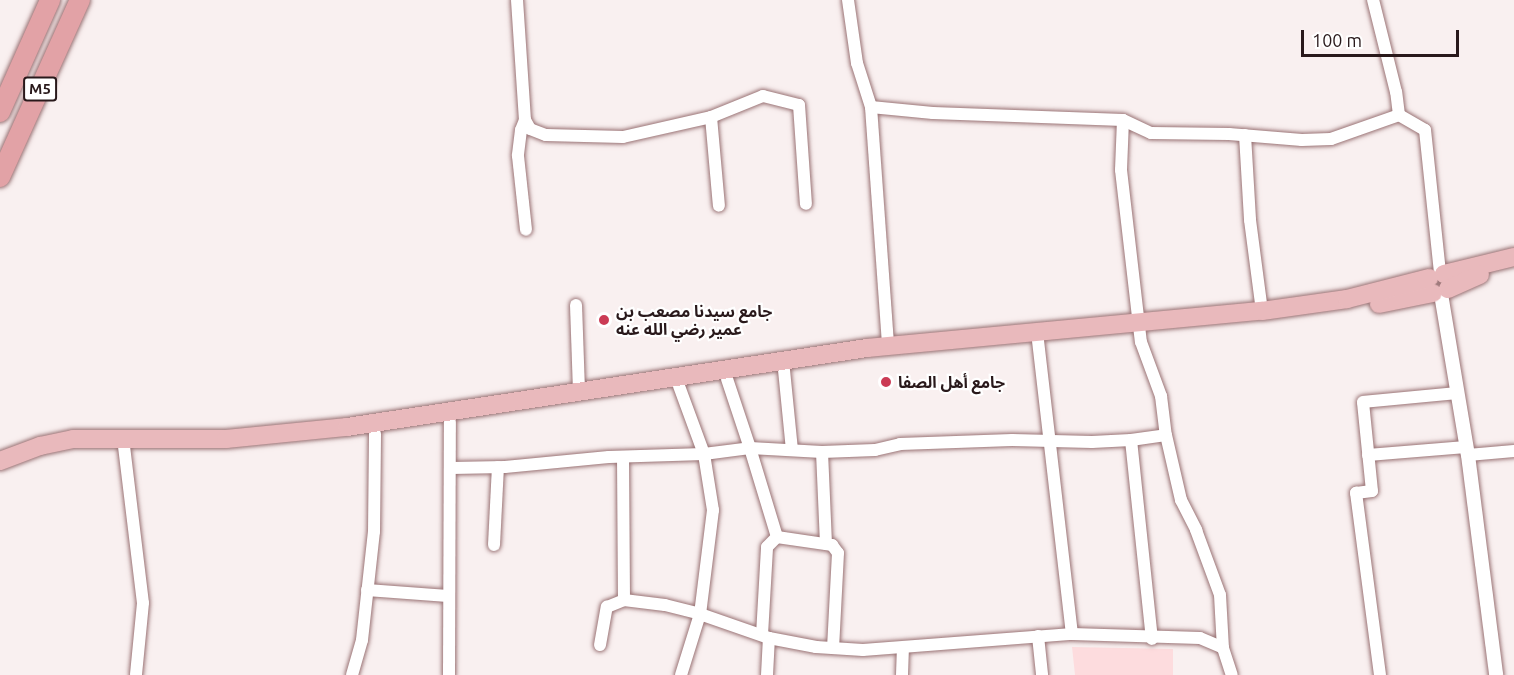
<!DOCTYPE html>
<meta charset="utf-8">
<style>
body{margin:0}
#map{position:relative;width:1514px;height:675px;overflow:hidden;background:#f9f0f0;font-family:Ubuntu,"Noto Sans Arabic",sans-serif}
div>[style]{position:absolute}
.built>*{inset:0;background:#fddcde}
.roads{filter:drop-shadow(0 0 2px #9a7375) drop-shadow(0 0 2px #9a7375)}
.minor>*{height:12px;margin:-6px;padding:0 6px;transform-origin:6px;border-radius:6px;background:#fff}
.tertiary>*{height:14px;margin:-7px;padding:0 7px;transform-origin:7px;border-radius:7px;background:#fff}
.primary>*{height:18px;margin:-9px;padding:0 9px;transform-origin:9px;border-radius:9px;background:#e9b9bc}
.trunk>*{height:20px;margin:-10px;padding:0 10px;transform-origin:10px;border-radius:10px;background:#e2a2a6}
.dots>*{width:16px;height:16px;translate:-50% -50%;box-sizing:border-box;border:3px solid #fff;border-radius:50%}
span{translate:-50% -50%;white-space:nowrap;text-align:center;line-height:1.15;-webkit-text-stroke:4.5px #fff;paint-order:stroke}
.shield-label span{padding:2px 4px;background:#fff;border:2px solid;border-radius:4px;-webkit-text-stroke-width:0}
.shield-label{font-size:15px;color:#29191b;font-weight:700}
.poi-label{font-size:16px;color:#29191b;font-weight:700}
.left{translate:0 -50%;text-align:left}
.scale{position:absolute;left:1301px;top:30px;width:158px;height:27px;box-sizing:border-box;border:3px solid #29191b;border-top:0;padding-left:8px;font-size:18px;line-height:21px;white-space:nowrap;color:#29191b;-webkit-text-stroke:4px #fff;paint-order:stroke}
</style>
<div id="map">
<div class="built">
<i style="clip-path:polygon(1072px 647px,1173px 649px,1173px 675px,1075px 675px)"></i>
</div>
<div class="roads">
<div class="minor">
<i style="left:517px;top:0;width:120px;rotate:86.2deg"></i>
<i style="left:525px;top:120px;width:10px;rotate:61deg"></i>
<i style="left:530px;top:129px;width:17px;rotate:21deg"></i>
<i style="left:546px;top:135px;width:77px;rotate:1.5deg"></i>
<i style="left:623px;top:137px;width:90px;rotate:-12.8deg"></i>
<i style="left:711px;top:117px;width:56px;rotate:-22deg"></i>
<i style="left:763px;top:96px;width:37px;rotate:14deg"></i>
<i style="left:799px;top:105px;width:99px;rotate:86deg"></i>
<i style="left:848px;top:0;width:64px;rotate:81.9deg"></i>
<i style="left:857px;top:63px;width:46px;rotate:72.3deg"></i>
<i style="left:871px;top:107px;width:62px;rotate:5.5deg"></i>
<i style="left:933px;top:113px;width:190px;rotate:2.1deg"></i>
<i style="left:1123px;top:120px;width:31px;rotate:25deg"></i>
<i style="left:1151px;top:133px;width:78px;rotate:0.7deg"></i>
<i style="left:1229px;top:134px;width:73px;rotate:4.7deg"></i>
<i style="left:1302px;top:140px;width:29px;rotate:-2deg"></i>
<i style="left:1331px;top:139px;width:72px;rotate:-19.4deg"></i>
<i style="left:1399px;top:115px;width:23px;rotate:-97deg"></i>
<i style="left:1396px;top:92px;width:95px;rotate:-104deg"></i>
<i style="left:871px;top:107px;width:240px;rotate:85.9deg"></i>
<i style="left:1399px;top:115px;width:30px;rotate:30deg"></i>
<i style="left:1425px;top:130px;width:144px;rotate:84deg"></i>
<i style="left:711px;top:117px;width:89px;rotate:84.9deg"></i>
<i style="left:525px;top:120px;width:11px;rotate:112deg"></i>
<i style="left:521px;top:130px;width:26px;rotate:97deg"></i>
<i style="left:518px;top:156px;width:74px;rotate:83.8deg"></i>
<i style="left:1123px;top:120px;width:50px;rotate:92.3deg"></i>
<i style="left:1121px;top:170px;width:173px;rotate:83.4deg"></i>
<i style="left:1141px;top:342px;width:58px;rotate:69.7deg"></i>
<i style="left:1161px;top:396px;width:39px;rotate:83deg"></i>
<i style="left:1166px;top:435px;width:67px;rotate:77deg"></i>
<i style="left:1181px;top:500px;width:34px;rotate:63deg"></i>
<i style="left:1196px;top:530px;width:69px;rotate:69.7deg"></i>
<i style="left:1220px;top:595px;width:53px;rotate:86.8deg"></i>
<i style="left:1245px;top:135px;width:85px;rotate:86.6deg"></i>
<i style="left:1250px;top:220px;width:92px;rotate:82.5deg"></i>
<i style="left:576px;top:305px;width:86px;rotate:88deg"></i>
<i style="left:1037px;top:332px;width:304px;rotate:83.4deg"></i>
<i style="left:784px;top:370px;width:80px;rotate:84.3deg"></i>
<i style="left:679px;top:386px;width:72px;rotate:69.8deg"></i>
<i style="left:704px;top:454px;width:57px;rotate:80.9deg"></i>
<i style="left:713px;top:510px;width:105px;rotate:97.1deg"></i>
<i style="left:700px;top:614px;width:64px;rotate:107.3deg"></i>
<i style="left:123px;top:438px;width:166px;rotate:83.1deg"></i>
<i style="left:143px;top:603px;width:72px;rotate:95.6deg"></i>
<i style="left:1131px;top:440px;width:200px;rotate:84deg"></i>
<i style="left:822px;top:452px;width:92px;rotate:87.5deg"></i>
<i style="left:1368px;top:455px;width:98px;rotate:-4.7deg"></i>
<i style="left:1468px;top:455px;width:46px;rotate:-5deg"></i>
<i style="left:623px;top:457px;width:143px;rotate:89.6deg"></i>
<i style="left:451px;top:468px;width:54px;rotate:-1.1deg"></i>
<i style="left:505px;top:467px;width:104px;rotate:-5.5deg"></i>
<i style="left:609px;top:457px;width:95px;rotate:-1.8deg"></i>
<i style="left:704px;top:454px;width:46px;rotate:-7.4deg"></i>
<i style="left:750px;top:448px;width:73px;rotate:-108.4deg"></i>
<i style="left:777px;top:537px;width:93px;rotate:-106.9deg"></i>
<i style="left:750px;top:448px;width:72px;rotate:3.2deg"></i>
<i style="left:822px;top:452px;width:53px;rotate:-2.2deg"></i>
<i style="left:875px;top:450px;width:26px;rotate:-13deg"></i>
<i style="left:900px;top:444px;width:112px;rotate:-2deg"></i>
<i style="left:1012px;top:440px;width:80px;rotate:1.4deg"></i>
<i style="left:1092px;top:442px;width:39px;rotate:-3deg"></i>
<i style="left:1131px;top:440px;width:35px;rotate:-8deg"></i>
<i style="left:494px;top:545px;width:78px;rotate:-87.1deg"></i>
<i style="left:367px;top:590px;width:81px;rotate:4.2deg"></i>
<i style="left:762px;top:635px;width:88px;rotate:-86.7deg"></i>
<i style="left:767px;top:547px;width:14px;rotate:-45deg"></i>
<i style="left:777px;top:537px;width:56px;rotate:8.3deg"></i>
<i style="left:832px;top:545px;width:10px;rotate:53deg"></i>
<i style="left:838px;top:553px;width:95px;rotate:93deg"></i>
<i style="left:1038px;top:636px;width:39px;rotate:84deg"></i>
<i style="left:600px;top:645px;width:39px;rotate:-80deg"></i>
<i style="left:607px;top:607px;width:18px;rotate:-22deg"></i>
<i style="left:624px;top:600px;width:41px;rotate:7deg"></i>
<i style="left:665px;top:605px;width:36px;rotate:14deg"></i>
<i style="left:700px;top:614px;width:73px;rotate:19.2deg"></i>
<i style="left:769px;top:638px;width:48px;rotate:10.8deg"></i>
<i style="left:816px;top:647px;width:47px;rotate:3.7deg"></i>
<i style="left:863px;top:650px;width:210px;rotate:-4.4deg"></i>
<i style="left:1072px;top:634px;width:128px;rotate:1.8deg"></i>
<i style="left:1200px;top:638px;width:25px;rotate:23deg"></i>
<i style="left:1223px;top:648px;width:28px;rotate:72deg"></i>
<i style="left:352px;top:675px;width:36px;rotate:-74deg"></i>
<i style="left:362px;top:640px;width:109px;rotate:-83.7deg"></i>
<i style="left:374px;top:532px;width:98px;rotate:-89.4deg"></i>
<i style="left:449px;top:675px;width:253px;rotate:-89.8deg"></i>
<i style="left:767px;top:675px;width:37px;rotate:-87deg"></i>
<i style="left:902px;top:675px;width:27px;rotate:-88deg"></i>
<i style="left:1380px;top:675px;width:184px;rotate:-97.5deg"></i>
<i style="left:1356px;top:493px;width:16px;rotate:-7deg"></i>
<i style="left:1372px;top:491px;width:89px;rotate:-95.8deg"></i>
<i style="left:1363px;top:402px;width:94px;rotate:-5.5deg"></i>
</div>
<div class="tertiary">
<i style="left:1441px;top:294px;width:163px;rotate:80.5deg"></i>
<i style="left:1468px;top:455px;width:222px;rotate:82.7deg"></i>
</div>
<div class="primary">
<i style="left:1444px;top:274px;width:72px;rotate:-13.7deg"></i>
<i style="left:1448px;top:289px;width:35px;rotate:-24deg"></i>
<i style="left:1379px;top:304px;width:55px;rotate:-11.5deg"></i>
<i style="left:0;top:461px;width:43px;rotate:-20.6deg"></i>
<i style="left:40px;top:446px;width:34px;rotate:-12deg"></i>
<i style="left:73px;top:439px;width:153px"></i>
<i style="left:226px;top:439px;width:122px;rotate:-5.7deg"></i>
<i style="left:347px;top:427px;width:526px;rotate:-8.64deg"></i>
<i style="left:867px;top:348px;width:397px;rotate:-5.4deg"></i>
<i style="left:1262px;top:311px;width:86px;rotate:-8deg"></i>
<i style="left:1347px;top:299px;width:85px;rotate:-14.4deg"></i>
</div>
<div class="trunk">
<i style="left:0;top:112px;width:123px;rotate:-65.9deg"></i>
<i style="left:0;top:177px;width:194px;rotate:-65.7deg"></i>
</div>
</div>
<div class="dots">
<i style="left:604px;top:320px;background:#cb3b55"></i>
<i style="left:886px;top:382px;background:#cb3b55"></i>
</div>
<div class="shield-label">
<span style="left:40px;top:89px">M5</span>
</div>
<div class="poi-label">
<span class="left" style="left:616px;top:320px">جامع سيدنا مصعب بن<br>عمير رضي الله عنه</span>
<span class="left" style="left:898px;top:382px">جامع أهل الصفا</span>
</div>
<div class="scale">100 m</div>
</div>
